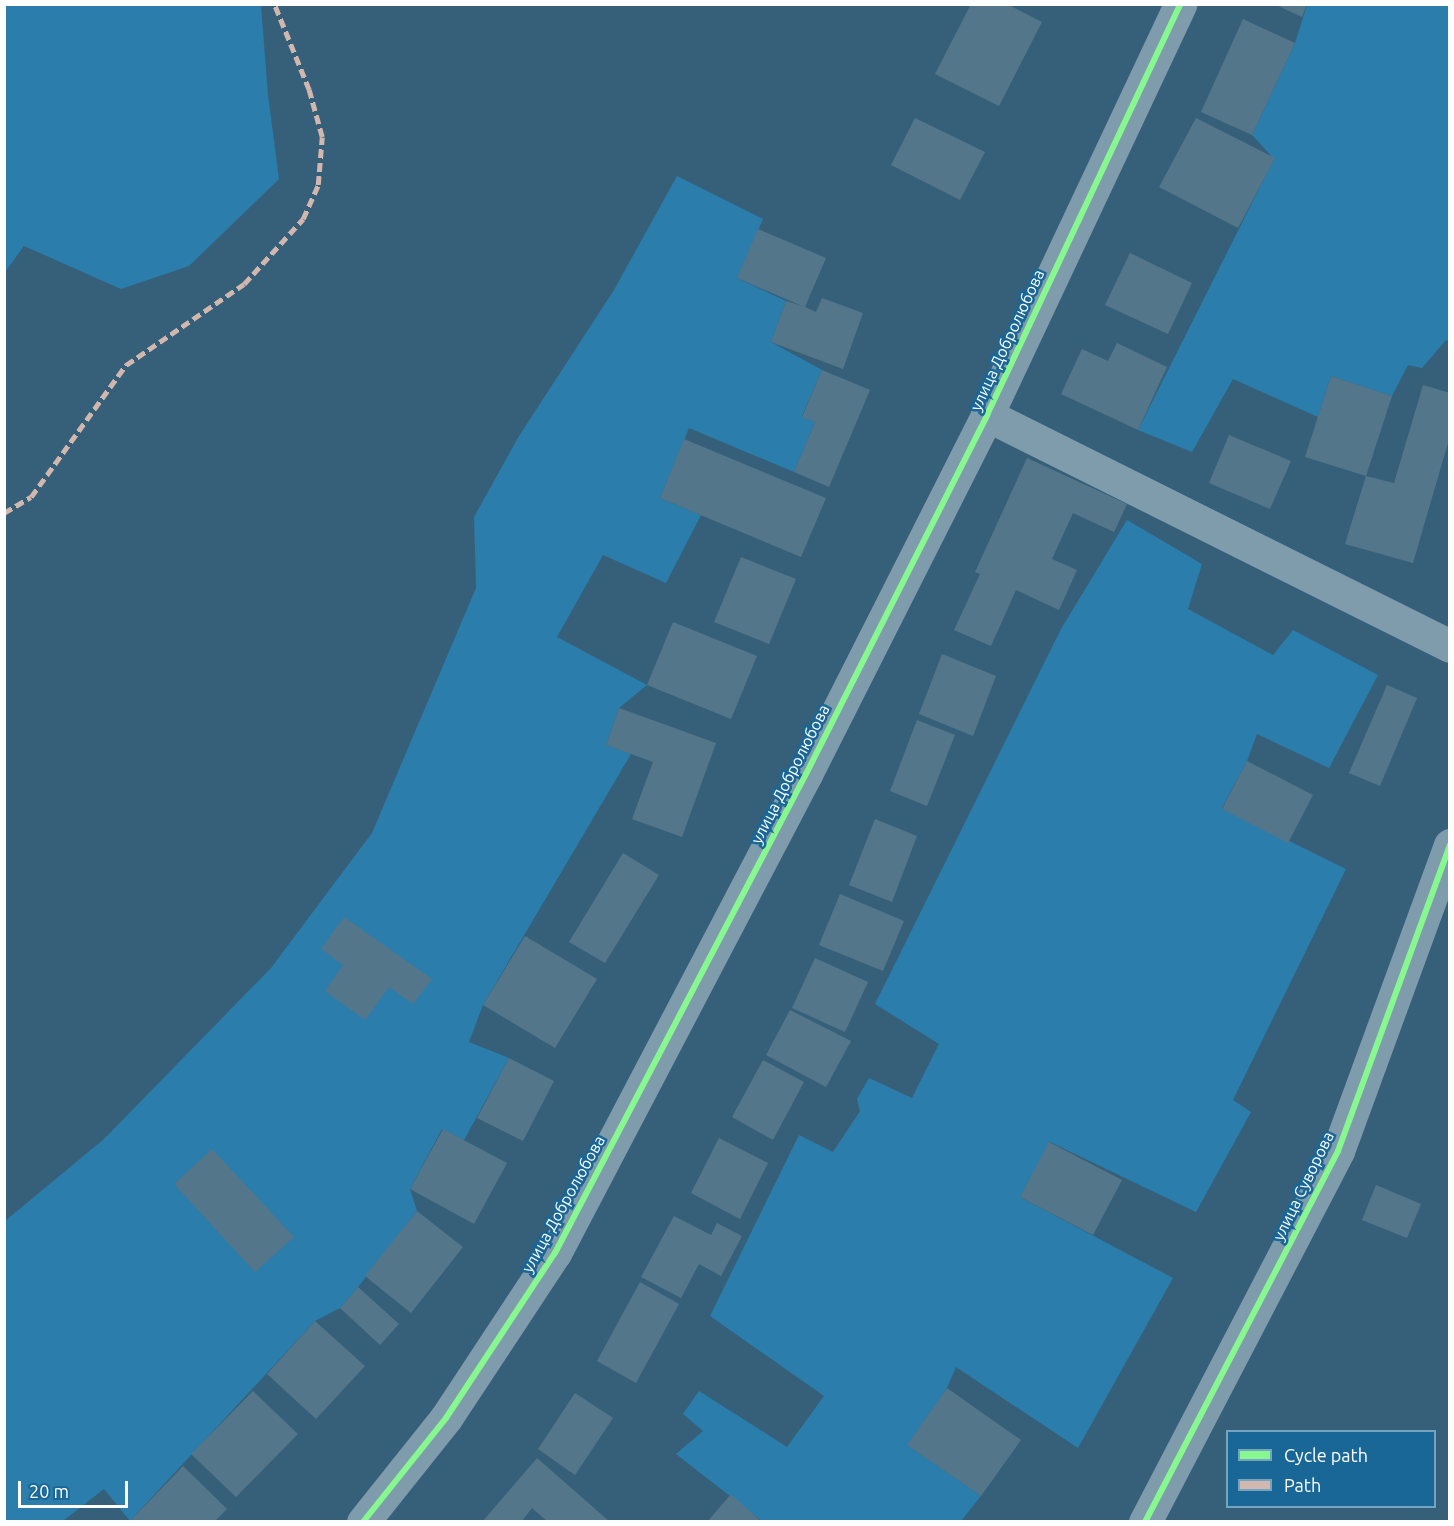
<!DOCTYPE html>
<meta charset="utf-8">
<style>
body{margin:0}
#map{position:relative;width:1454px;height:1526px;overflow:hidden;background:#36607a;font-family:Ubuntu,sans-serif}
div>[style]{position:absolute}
.green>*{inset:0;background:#2b7dab}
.building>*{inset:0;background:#54768a}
.minor>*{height:33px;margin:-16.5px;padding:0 16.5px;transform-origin:16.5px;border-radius:16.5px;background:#7f9cad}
.quiet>*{height:4.5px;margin-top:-2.25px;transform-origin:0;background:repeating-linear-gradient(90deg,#d1b7ad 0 9px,transparent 0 13.5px)}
.cycleway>*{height:6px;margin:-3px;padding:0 3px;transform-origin:3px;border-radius:3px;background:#87f88f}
span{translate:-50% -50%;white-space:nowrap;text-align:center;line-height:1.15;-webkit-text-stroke:5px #196797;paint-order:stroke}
.street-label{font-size:16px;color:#fff}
.frame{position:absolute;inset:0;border:6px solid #fff;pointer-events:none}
.legend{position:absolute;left:1226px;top:1430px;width:210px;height:78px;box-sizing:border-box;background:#196797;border:2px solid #75a4c1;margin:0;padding:8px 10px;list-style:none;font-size:18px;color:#fff}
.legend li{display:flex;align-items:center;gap:12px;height:30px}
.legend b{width:30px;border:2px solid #75a4c1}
.scale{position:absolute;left:18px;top:1481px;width:110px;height:27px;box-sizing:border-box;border:3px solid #fff;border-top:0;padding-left:8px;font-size:18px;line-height:21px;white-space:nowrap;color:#fff;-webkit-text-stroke:4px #196797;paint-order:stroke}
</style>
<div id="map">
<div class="green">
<i style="clip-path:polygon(5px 4px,261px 5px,268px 95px,279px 179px,189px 266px,121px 289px,24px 246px,5px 272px)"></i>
<i style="clip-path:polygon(1307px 5px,1449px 5px,1449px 341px,1446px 340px,1422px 368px,1408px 365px,1392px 396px,1331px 376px,1318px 417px,1233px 379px,1192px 452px,1138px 430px,1274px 159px,1252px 135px,1295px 43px)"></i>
<i style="clip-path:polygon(677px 176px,763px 219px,737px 278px,786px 301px,771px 342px,822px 370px,802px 416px,815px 422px,794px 472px,689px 428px,660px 498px,701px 515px,666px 583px,603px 555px,557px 637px,647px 685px,619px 708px,606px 745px,631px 754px,483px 1005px,469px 1042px,509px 1058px,464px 1140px,442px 1129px,410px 1189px,417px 1211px,358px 1287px,340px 1308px,315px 1321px,130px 1521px,104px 1489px,63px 1521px,5px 1522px,5px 1221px,104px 1139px,271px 968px,372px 833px,476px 588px,474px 517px,519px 436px,614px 290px)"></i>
<i style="clip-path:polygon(1127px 520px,1202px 564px,1188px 609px,1273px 655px,1293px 630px,1378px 675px,1329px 768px,1257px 734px,1247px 761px,1222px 808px,1346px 869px,1233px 1100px,1251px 1112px,1196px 1212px,1050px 1142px,1020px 1197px,1173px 1278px,1078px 1448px,956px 1367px,947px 1388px,908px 1445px,981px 1496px,961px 1521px,762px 1521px,676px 1454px,703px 1431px,683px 1414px,699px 1391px,787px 1447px,824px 1396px,710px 1316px,799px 1135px,833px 1152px,860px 1111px,857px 1099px,869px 1078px,912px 1098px,939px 1044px,875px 1004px,1061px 629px)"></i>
</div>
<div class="building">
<i style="clip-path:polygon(971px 4px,1007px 4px,1042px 22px,999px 106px,935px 74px)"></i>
<i style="clip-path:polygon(1274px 4px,1307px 4px,1302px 17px)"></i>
<i style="clip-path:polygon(1243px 19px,1295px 43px,1252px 135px,1201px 112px)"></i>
<i style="clip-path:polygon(915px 118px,985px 152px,960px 200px,891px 165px)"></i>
<i style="clip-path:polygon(1196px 118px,1275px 158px,1238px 228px,1159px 187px)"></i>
<i style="clip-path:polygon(758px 229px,826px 258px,805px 307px,816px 312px,822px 298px,863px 313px,843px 369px,771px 342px,786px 301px,802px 306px,737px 278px)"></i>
<i style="clip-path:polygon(1130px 253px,1192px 283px,1168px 334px,1105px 305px)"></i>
<i style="clip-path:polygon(1117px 343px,1167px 367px,1138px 430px,1061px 394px,1082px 349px,1108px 361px)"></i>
<i style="clip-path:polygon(822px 370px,870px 390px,829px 487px,794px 472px,815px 422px,802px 417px)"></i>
<i style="clip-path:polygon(1331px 376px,1392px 396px,1366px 476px,1305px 457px)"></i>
<i style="clip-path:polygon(1423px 385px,1450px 393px,1450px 436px,1413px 563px,1345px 544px,1366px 476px,1394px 483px)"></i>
<i style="clip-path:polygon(1229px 435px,1291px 461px,1270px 509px,1209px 483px)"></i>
<i style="clip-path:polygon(684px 439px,826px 498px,801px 557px,660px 498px)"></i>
<i style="clip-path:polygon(1027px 458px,1127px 504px,1114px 532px,1073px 513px,1052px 559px,1077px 570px,1059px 610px,1016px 590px,991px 646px,954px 630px,980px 574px,975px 572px)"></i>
<i style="clip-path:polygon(741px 557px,796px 579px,769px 644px,714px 622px)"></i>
<i style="clip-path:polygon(673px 622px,757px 656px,731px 719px,647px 685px)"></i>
<i style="clip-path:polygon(942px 654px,996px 676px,973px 736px,919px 714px)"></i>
<i style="clip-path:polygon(1387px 685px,1417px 698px,1380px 786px,1349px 773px)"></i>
<i style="clip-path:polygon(619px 708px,716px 743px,682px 837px,632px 819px,653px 762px,606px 745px)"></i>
<i style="clip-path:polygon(917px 720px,955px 735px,927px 806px,890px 791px)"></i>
<i style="clip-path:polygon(1247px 761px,1313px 795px,1288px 843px,1222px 809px)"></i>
<i style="clip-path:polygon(875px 819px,917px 836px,892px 902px,849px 885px)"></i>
<i style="clip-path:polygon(623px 853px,659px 875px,605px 963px,569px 942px)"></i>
<i style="clip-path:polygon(840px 894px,904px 921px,883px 971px,819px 945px)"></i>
<i style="clip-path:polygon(344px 917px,432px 979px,413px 1004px,389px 987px,365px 1020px,325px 991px,343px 965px,321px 949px)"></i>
<i style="clip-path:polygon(525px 936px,597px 979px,555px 1048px,483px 1005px)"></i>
<i style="clip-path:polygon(815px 958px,868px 982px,845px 1032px,792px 1008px)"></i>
<i style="clip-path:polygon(790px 1010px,851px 1041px,826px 1087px,766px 1055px)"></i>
<i style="clip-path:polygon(509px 1058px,554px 1081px,523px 1141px,477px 1118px)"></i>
<i style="clip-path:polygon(763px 1060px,804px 1082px,773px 1140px,732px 1117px)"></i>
<i style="clip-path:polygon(443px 1129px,507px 1163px,474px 1224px,410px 1189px)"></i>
<i style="clip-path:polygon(719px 1138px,768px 1163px,740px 1219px,691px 1193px)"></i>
<i style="clip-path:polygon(1049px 1142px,1122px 1180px,1093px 1235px,1020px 1197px)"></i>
<i style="clip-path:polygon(212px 1149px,294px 1237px,255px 1272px,174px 1184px)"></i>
<i style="clip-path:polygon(1376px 1185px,1421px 1204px,1407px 1238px,1362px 1220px)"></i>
<i style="clip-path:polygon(417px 1211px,463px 1247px,411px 1313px,365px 1276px)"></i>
<i style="clip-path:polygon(674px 1216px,711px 1235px,717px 1223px,742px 1236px,721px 1276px,699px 1264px,681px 1298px,641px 1277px)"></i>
<i style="clip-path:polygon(640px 1282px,679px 1304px,636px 1383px,597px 1361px)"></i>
<i style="clip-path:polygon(358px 1287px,399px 1324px,380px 1345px,340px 1308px)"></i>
<i style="clip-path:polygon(315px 1321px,365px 1366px,316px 1419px,267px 1374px)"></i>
<i style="clip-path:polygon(947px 1388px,1021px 1440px,981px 1496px,907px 1445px)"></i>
<i style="clip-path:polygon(253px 1391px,298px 1434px,236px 1497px,191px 1454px)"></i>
<i style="clip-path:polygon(575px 1393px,613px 1418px,575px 1475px,538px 1449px)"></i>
<i style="clip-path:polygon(537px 1458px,610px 1522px,548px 1522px,532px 1508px,521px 1522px,482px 1522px)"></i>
<i style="clip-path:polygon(183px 1466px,227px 1509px,214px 1522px,129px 1522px)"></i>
<i style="clip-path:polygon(731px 1494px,735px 1498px,762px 1522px,707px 1522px)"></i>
</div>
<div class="minor">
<i style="left:987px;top:415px;width:517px;rotate:26.52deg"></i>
<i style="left:363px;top:1522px;width:133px;rotate:-51.4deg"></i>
<i style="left:446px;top:1418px;width:198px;rotate:-56.6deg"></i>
<i style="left:555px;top:1253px;width:541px;rotate:-62.35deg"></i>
<i style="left:806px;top:774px;width:402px;rotate:-63.2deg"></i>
<i style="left:987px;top:415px;width:454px;rotate:-64.8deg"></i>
<i style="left:1145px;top:1522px;width:418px;rotate:-62.5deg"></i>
<i style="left:1338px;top:1151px;width:326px;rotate:-69.9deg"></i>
</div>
<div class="quiet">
<i style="left:4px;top:513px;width:31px;rotate:-31deg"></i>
<i style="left:31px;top:497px;width:163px;rotate:-54.3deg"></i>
<i style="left:126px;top:365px;width:143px;rotate:-34.5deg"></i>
<i style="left:244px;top:284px;width:88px;rotate:-47.8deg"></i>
<i style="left:303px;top:219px;width:37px;rotate:-66deg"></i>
<i style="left:318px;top:185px;width:48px;rotate:-85.2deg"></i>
<i style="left:322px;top:137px;width:49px;rotate:-105.5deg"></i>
<i style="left:309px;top:90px;width:93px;rotate:-112.1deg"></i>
</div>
<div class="cycleway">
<i style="left:363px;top:1522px;width:133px;rotate:-51.4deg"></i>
<i style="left:446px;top:1418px;width:198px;rotate:-56.6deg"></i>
<i style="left:555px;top:1253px;width:541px;rotate:-62.35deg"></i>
<i style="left:806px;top:774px;width:402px;rotate:-63.2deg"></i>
<i style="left:987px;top:415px;width:454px;rotate:-64.8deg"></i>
<i style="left:1145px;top:1522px;width:418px;rotate:-62.5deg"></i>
<i style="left:1338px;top:1151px;width:326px;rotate:-69.9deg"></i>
</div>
<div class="street-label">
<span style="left:1007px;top:340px;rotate:-65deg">улица Добролюбова</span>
<span style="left:790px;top:774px;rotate:-63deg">улица Добролюбова</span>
<span style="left:1303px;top:1186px;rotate:-64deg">улица Суворова</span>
<span style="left:563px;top:1204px;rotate:-61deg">улица Добролюбова</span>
</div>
<div class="frame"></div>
<ul class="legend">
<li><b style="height:8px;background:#87f88f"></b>Cycle path</li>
<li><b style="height:8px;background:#d1b7ad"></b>Path</li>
</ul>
<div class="scale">20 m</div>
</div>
